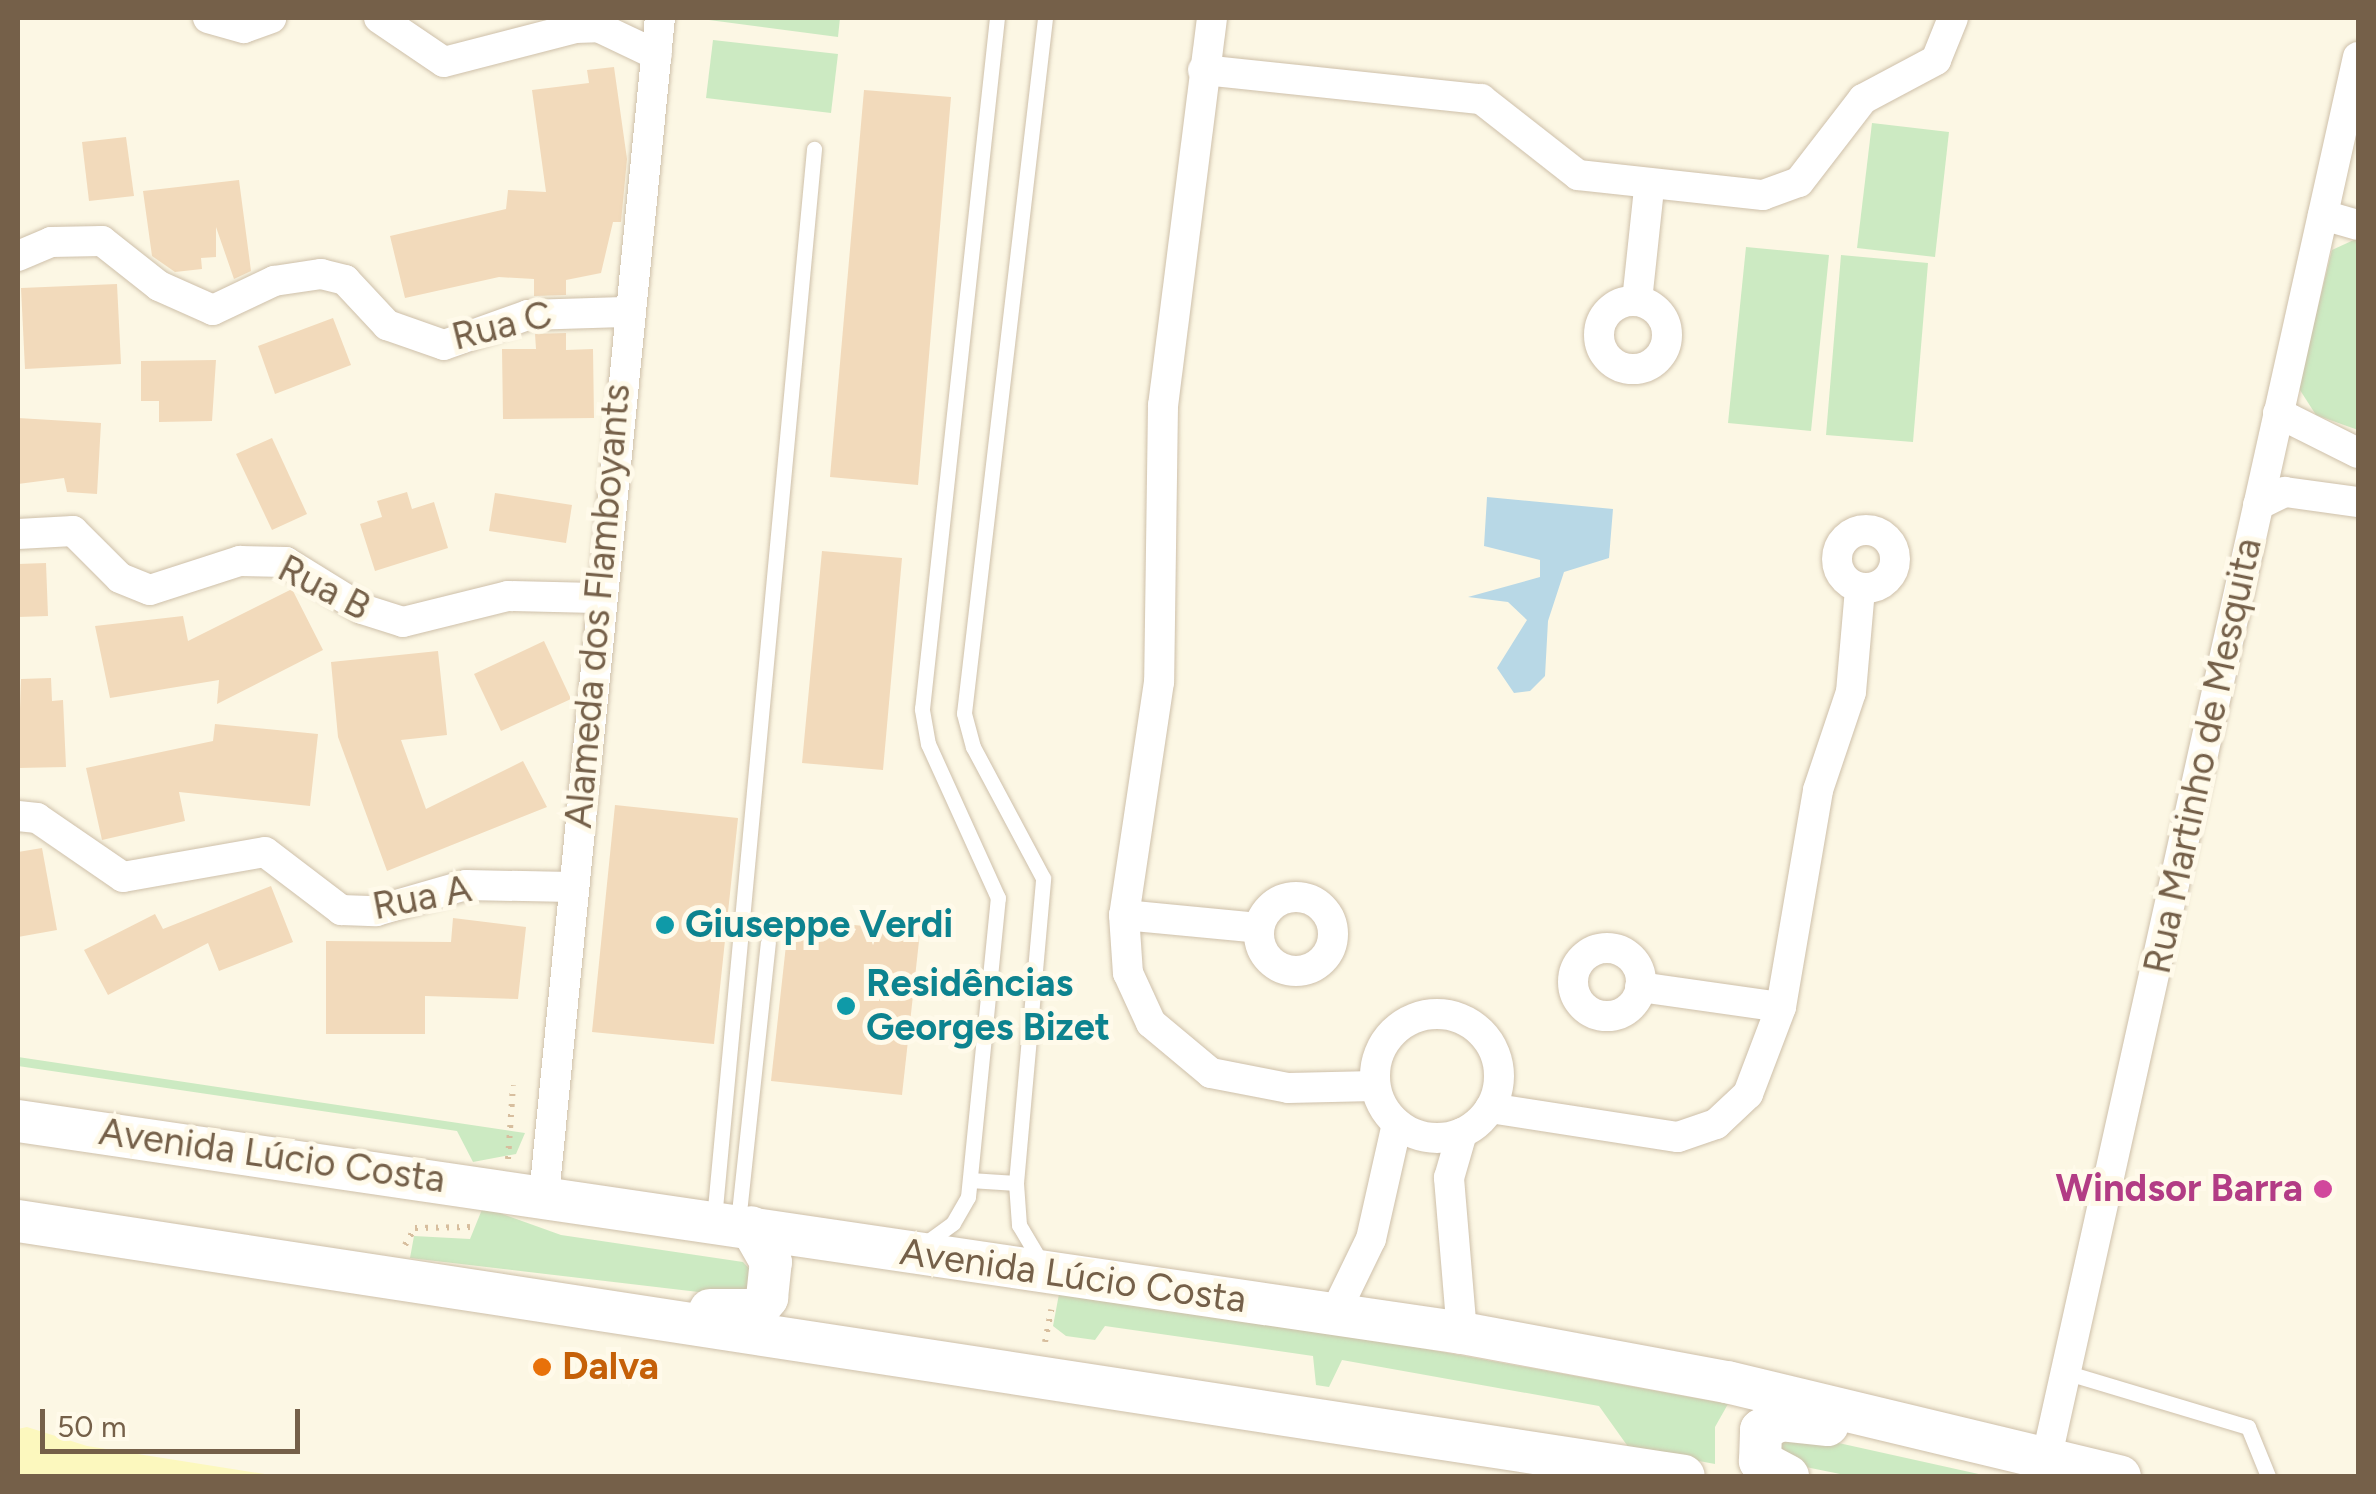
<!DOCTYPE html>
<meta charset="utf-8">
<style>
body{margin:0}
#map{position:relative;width:2376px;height:1494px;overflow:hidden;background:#fcf7e4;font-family:Figtree,sans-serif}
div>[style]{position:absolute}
.green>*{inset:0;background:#cceac2}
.sand>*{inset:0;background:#fcf8be}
.water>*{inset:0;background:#b8d8e6}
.building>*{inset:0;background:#f2dabb}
.path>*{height:6px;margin-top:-3px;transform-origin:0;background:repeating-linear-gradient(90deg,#d7be9e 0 2.5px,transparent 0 10.5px)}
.roads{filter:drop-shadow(0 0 2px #cec0aa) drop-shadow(0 0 2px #cec0aa)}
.service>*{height:15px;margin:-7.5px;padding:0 7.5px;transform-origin:7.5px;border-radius:7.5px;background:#fff}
.minor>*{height:30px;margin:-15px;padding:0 15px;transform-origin:15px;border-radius:15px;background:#fff}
.minor>.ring{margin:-15px;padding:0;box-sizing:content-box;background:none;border:30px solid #fff;border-radius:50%}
.secondary>*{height:42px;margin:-21px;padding:0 21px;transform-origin:21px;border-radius:21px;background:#fff}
.dots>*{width:28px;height:28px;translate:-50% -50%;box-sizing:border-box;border:5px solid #fffaea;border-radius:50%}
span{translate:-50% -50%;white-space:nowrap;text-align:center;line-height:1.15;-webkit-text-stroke:10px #fffaea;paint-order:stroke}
.street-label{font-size:38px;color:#756049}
.culture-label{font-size:38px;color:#0d838f;font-weight:700}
.left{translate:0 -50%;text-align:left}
.hotel-label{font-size:38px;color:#b23c85;font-weight:700}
.right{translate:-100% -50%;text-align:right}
.food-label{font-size:38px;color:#c56008;font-weight:700}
.frame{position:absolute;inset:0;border:20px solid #756049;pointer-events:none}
.scale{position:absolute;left:40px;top:1409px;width:260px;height:45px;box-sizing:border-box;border:5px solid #756049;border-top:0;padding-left:12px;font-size:30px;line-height:35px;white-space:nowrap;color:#756049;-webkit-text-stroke:8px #fffaea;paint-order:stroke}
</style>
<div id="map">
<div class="green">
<i style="clip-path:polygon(694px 18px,840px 18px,838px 37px)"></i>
<i style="clip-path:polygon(713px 40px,838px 54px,831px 113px,706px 98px)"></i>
<i style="clip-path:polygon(1872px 123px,1949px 132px,1935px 257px,1857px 248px)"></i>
<i style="clip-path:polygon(2358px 238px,2358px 430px,2316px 415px,2298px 387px,2332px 250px)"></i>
<i style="clip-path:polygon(1746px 247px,1829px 255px,1811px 431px,1728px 423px)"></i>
<i style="clip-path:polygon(1841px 255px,1928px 263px,1913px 442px,1826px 435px)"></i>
<i style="clip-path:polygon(18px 1057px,525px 1133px,516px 1154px,473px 1162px,457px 1131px,18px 1066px)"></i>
<i style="clip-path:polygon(483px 1207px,561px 1235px,743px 1262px,756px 1276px,741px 1297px,410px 1258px,414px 1236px,470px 1239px)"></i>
<i style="clip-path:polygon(1059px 1294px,1377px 1340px,1728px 1404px,1715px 1427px,1715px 1464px,1629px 1448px,1599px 1406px,1342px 1360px,1329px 1387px,1316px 1385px,1313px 1356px,1105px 1326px,1095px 1340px,1066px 1336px,1053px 1326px)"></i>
<i style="clip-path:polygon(1798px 1434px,1983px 1475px,2041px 1476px,1850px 1476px,1781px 1462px,1778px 1438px)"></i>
</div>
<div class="sand">
<i style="clip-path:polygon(27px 1427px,87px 1446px,277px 1476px,18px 1476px,18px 1429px)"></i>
</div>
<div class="water">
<i style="clip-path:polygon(1487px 497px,1613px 509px,1609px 558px,1564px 572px,1548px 621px,1545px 676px,1530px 691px,1514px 693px,1497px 668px,1527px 620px,1508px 602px,1468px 597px,1540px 577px,1540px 560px,1484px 546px)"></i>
</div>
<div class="building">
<i style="clip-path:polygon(614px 67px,627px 159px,621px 222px,613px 222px,601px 273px,566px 280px,566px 295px,534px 296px,534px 279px,499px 277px,405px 298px,390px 236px,506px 209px,508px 190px,546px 192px,532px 90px,589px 83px,587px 70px)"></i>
<i style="clip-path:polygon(864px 90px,951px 97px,918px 485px,830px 477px)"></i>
<i style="clip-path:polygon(126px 137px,134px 196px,89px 201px,82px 142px)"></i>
<i style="clip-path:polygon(239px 180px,251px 271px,234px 279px,216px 227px,216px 257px,201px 258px,202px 269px,175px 272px,152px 256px,143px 191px)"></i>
<i style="clip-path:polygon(117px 284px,121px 364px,25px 369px,21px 288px)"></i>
<i style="clip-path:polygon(333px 318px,351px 365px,275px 394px,258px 346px)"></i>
<i style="clip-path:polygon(566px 333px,566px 350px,593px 349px,594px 418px,503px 419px,502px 349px,536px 349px,535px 334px)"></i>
<i style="clip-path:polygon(216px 360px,212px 421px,159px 422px,159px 401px,141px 401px,141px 361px)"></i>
<i style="clip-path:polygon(18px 418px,101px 423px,97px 494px,67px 492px,64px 478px,18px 484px)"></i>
<i style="clip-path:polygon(272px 438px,307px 514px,272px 530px,236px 454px)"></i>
<i style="clip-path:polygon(407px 492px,412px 509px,434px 502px,448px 548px,375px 571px,360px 524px,382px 517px,377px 501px)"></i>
<i style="clip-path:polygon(495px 493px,572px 505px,566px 543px,489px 531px)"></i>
<i style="clip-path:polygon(822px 551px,902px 558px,883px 770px,802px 763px)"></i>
<i style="clip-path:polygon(46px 563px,48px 616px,18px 617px,18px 564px)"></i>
<i style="clip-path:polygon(292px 589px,323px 650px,217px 704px,219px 680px,110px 698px,95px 626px,183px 616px,188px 641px)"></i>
<i style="clip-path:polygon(544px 641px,571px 699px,501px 731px,474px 674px)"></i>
<i style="clip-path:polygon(438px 651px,447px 735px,401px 740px,426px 809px,523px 761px,547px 807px,387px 871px,338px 737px,331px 662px)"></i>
<i style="clip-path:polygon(51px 678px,52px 701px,63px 700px,66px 767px,18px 768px,21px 679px)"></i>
<i style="clip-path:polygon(215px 724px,318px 734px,310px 806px,179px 792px,185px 821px,102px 840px,86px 768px,213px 741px)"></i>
<i style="clip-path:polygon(615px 805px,738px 818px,714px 1044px,592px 1032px)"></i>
<i style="clip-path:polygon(42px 848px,57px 930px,18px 937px,18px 852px)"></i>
<i style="clip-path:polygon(271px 886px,293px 942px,219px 971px,208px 943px,108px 995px,84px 950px,155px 914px,163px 929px)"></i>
<i style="clip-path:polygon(453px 918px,526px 927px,518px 999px,425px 996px,425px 1034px,326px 1034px,326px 941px,451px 942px)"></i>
<i style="clip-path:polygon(789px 918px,920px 932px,902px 1095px,771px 1081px)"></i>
</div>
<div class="path">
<i style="left:508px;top:1159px;width:74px;rotate:-86.1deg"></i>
<i style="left:405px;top:1245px;width:20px;rotate:-60deg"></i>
<i style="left:415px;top:1228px;width:58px;rotate:-1deg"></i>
<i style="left:1045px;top:1342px;width:33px;rotate:-79deg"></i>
</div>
<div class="roads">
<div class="service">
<i style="left:970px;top:1180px;width:46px;rotate:3.7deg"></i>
<i style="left:714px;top:1219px;width:1075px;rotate:-84.66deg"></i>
<i style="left:738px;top:1222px;width:281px;rotate:-83.9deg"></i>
<i style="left:923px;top:1245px;width:37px;rotate:-36deg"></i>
<i style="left:953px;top:1223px;width:30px;rotate:-60deg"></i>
<i style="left:968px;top:1197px;width:301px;rotate:-84.3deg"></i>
<i style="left:998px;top:898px;width:169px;rotate:-114.4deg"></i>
<i style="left:928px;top:744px;width:36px;rotate:-100deg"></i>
<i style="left:922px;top:709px;width:695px;rotate:-83.81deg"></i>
<i style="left:1041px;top:1262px;width:43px;rotate:-120.7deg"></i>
<i style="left:1019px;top:1225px;width:42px;rotate:-94.1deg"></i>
<i style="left:1016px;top:1183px;width:306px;rotate:-84.9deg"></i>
<i style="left:1043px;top:878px;width:149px;rotate:-118.1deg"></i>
<i style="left:973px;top:747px;width:35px;rotate:-105deg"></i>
<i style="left:964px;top:713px;width:700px;rotate:-83.35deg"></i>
<i style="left:2068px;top:1373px;width:188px;rotate:16.7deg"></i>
<i style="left:2248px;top:1427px;width:53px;rotate:67.8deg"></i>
</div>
<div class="minor">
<i style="left:208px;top:18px;width:37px;rotate:16deg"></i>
<i style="left:244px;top:28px;width:29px;rotate:-20deg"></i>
<i style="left:379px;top:18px;width:78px;rotate:34.1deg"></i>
<i style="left:444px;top:62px;width:135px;rotate:-14.5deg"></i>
<i style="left:575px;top:28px;width:23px;rotate:-2deg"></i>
<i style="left:598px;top:27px;width:65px;rotate:25.4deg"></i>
<i style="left:1212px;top:18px;width:390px;rotate:97.2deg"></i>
<i style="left:1163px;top:405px;width:277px;rotate:90.8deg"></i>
<i style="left:1159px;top:682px;width:236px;rotate:98.5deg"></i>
<i style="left:1124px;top:915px;width:58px;rotate:86.1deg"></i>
<i style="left:1128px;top:973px;width:55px;rotate:65.3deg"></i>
<i style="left:1151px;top:1023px;width:78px;rotate:39.8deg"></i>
<i style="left:1211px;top:1073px;width:78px;rotate:11deg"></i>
<i style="left:1288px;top:1088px;width:87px;rotate:-1.3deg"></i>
<i style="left:1203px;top:70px;width:280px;rotate:6deg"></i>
<i style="left:1481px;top:99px;width:123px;rotate:38.1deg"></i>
<i style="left:1578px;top:175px;width:186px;rotate:6.2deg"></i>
<i style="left:1763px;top:195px;width:38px;rotate:-20deg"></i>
<i style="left:1799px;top:182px;width:105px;rotate:-52.4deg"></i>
<i style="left:1863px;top:99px;width:83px;rotate:-28.1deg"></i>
<i style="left:1936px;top:60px;width:45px;rotate:-68deg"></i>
<i style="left:2323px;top:215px;width:36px;rotate:16deg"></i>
<i style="left:18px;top:256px;width:36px;rotate:-23deg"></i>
<i style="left:51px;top:242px;width:51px;rotate:-1.1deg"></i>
<i style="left:102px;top:241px;width:73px;rotate:38.3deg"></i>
<i style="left:159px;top:286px;width:59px;rotate:24deg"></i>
<i style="left:213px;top:310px;width:68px;rotate:-25.4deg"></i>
<i style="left:274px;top:281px;width:48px;rotate:-8.5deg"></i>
<i style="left:321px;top:274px;width:25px;rotate:14deg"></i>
<i style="left:345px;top:280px;width:62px;rotate:47deg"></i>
<i style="left:387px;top:325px;width:60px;rotate:19.3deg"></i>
<i style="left:444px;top:345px;width:89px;rotate:-19.7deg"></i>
<i style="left:528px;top:315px;width:96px;rotate:-1.8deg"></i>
<i style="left:1637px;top:301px;width:114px;rotate:-83.9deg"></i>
<i class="ring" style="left:1599px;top:301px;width:38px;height:38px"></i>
<i style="left:2278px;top:413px;width:89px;rotate:26.6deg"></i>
<i style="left:2258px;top:505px;width:30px;rotate:-26deg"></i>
<i style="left:2285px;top:492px;width:74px;rotate:7.8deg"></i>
<i class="ring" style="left:1837px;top:530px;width:28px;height:28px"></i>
<i style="left:18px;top:534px;width:55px;rotate:-3.1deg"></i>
<i style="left:73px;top:531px;width:66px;rotate:45deg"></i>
<i style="left:120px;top:578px;width:32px;rotate:22deg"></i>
<i style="left:150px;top:590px;width:95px;rotate:-17.9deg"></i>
<i style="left:240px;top:561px;width:46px;rotate:1.2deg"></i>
<i style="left:286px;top:562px;width:89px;rotate:31.7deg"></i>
<i style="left:362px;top:609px;width:43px;rotate:17.6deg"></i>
<i style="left:403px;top:622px;width:108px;rotate:-13.9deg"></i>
<i style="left:508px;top:596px;width:88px;rotate:1.3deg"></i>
<i style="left:18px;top:816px;width:19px;rotate:6deg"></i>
<i style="left:37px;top:818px;width:104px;rotate:34.5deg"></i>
<i style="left:123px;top:877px;width:144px;rotate:-10deg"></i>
<i style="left:265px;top:852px;width:96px;rotate:37.3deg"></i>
<i style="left:341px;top:910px;width:35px;rotate:2deg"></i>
<i style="left:376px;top:911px;width:94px;rotate:-16.1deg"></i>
<i style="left:466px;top:885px;width:106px;rotate:1.1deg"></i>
<i class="ring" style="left:1259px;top:897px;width:44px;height:44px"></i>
<i style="left:1124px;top:915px;width:135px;rotate:5.5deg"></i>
<i class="ring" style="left:1573px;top:948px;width:38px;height:38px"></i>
<i style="left:1640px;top:987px;width:142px;rotate:8.1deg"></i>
<i class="ring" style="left:1375px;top:1014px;width:94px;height:94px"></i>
<i style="left:1490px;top:1108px;width:190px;rotate:8.8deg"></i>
<i style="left:1678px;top:1137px;width:40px;rotate:-18.9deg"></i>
<i style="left:1716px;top:1124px;width:44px;rotate:-43.2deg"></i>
<i style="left:1748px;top:1094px;width:93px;rotate:-69.2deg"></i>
<i style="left:1781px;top:1007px;width:220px;rotate:-80.3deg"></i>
<i style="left:1818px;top:790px;width:103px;rotate:-71.4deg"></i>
<i style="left:1851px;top:692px;width:103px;rotate:-85deg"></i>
<i style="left:544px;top:1196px;width:1184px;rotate:-84.38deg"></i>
<i style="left:1335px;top:1313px;width:82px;rotate:-64.1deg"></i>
<i style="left:1371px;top:1239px;width:118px;rotate:-77.3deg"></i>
<i style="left:1462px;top:1333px;width:156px;rotate:-94.8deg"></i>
<i style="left:1449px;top:1178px;width:47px;rotate:-73.9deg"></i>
<i style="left:2047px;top:1456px;width:1433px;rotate:-77.47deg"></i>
</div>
<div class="secondary">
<i style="left:18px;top:1121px;width:1459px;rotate:8.35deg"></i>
<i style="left:1462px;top:1333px;width:269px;rotate:10.5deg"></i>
<i style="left:1727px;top:1382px;width:404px;rotate:13.5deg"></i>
<i style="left:18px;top:1221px;width:1685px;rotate:8.7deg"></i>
<i style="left:710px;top:1310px;width:47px"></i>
<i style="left:757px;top:1310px;width:16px;rotate:-50deg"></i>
<i style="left:767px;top:1298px;width:36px;rotate:-84deg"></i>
<i style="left:771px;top:1262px;width:40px;rotate:-119.7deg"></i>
<i style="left:1788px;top:1476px;width:32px;rotate:-152deg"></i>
<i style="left:1760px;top:1461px;width:31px;rotate:-88deg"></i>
<i style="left:1761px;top:1430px;width:22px;rotate:-27deg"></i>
<i style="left:1781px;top:1420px;width:47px;rotate:6.1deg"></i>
</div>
</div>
<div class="dots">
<i style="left:665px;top:925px;background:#0f9aa8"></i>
<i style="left:846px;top:1006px;background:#0f9aa8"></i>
<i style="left:2323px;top:1189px;background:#d1479c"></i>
<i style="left:542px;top:1367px;background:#e8710a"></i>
</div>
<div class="street-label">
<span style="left:502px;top:326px;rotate:-14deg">Rua C</span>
<span style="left:324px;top:588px;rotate:27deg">Rua B</span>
<span style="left:598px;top:606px;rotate:-85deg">Alameda dos Flamboyants</span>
<span style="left:2203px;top:756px;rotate:-78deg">Rua Martinho de Mesquita</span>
<span style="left:422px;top:898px;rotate:-11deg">Rua A</span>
<span style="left:272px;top:1156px;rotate:8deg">Avenida Lúcio Costa</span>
<span style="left:1073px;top:1276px;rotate:8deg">Avenida Lúcio Costa</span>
</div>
<div class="culture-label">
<span class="left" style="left:685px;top:925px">Giuseppe Verdi</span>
<span class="left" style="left:866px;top:1006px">Residências<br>Georges Bizet</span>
</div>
<div class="hotel-label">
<span class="right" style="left:2303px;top:1189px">Windsor Barra</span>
</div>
<div class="food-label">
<span class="left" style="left:562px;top:1367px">Dalva</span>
</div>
<div class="frame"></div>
<div class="scale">50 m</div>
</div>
